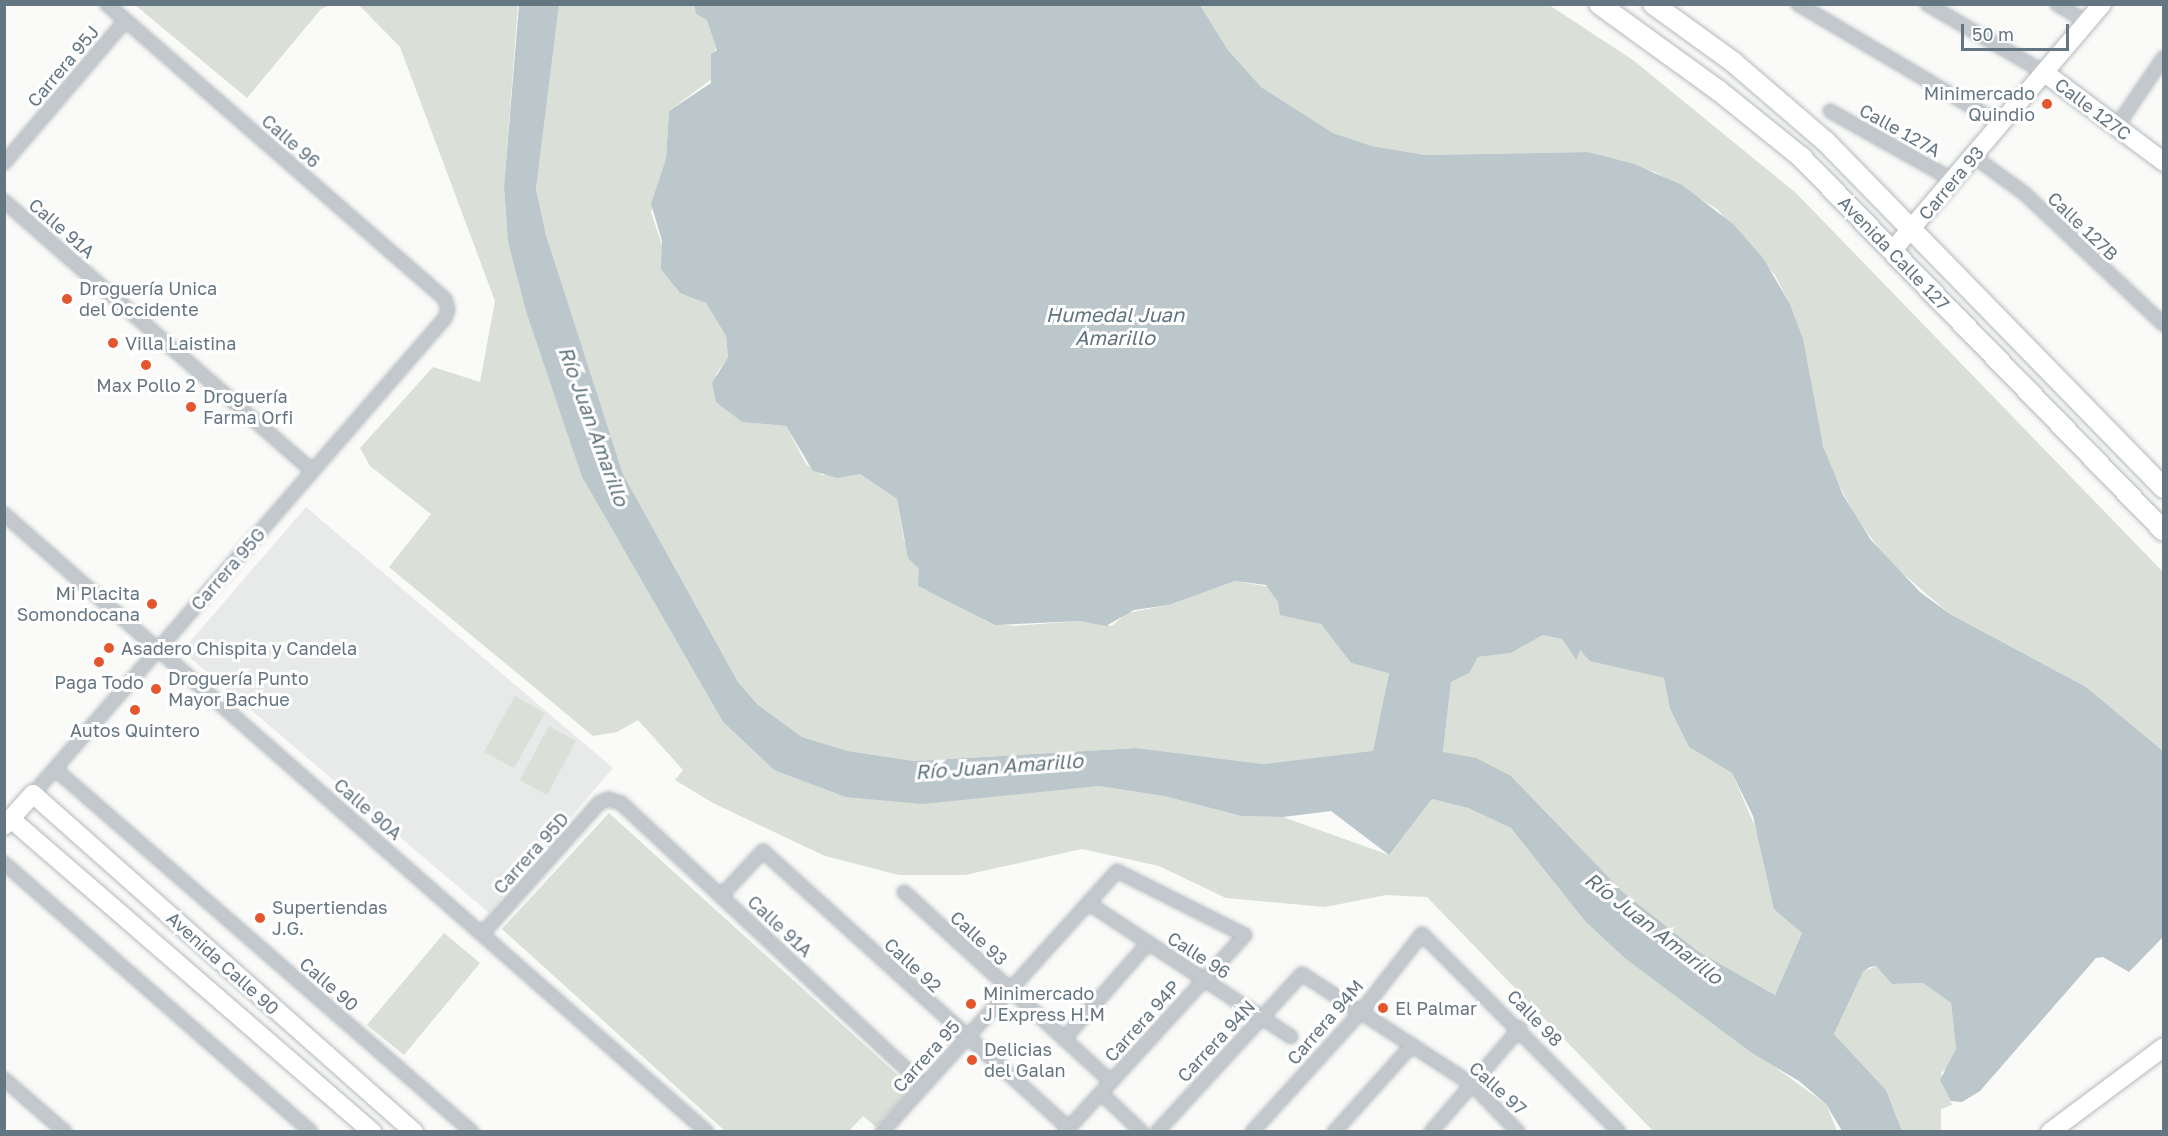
<!DOCTYPE html>
<meta charset="utf-8">
<style>
body{margin:0}
#map{position:relative;width:2168px;height:1136px;overflow:hidden;background:#fafaf8;font-family:"Golos Text",sans-serif}
div>[style]{position:absolute}
.built>*{inset:0;background:#e8e9e9}
.green>*{inset:0;background:#dadfd7}
.water>*{inset:0;background:#bbc7cb}
.roads{filter:drop-shadow(0 0 2px #b3babf) drop-shadow(0 0 2px #b3babf)}
.street>*{height:12px;margin:-6px;padding:0 6px;transform-origin:6px;border-radius:6px;background:#c3c8cc}
.secondary>*{height:18px;margin:-9px;padding:0 9px;transform-origin:9px;border-radius:9px;background:#fff}
.primary>*{height:20px;margin:-10px;padding:0 10px;transform-origin:10px;border-radius:10px;background:#fff}
.dots>*{width:16px;height:16px;translate:-50% -50%;box-sizing:border-box;border:3px solid #fff;border-radius:50%}
span{translate:-50% -50%;white-space:nowrap;text-align:center;line-height:1.15;-webkit-text-stroke:6px #fff;paint-order:stroke}
.street-label{font-size:18px;color:#657683}
.poi-label{font-size:18px;color:#657683}
.right{translate:-100% -50%;text-align:right}
.left{translate:0 -50%;text-align:left}
.water-label{font-size:20px;color:#60757c;font-style:italic}
.frame{position:absolute;inset:0;border:6px solid #657683;pointer-events:none}
.scale{position:absolute;left:1961px;top:24px;width:108px;height:27px;box-sizing:border-box;border:3px solid #657683;border-top:0;padding-left:8px;font-size:18px;line-height:21px;white-space:nowrap;color:#657683;-webkit-text-stroke:4px #fff;paint-order:stroke}
</style>
<div id="map">
<div class="built">
<i style="clip-path:polygon(306px 507px,613px 768px,489px 913px,182px 651px)"></i>
</div>
<div class="green">
<i style="clip-path:polygon(135px 5px,330px 5px,321px 9px,247px 98px)"></i>
<i style="clip-path:polygon(359px 5px,518px 5px,504px 187px,508px 242px,582px 477px,723px 722px,774px 770px,1025px 791px,1098px 786px,1164px 796px,1241px 816px,1283px 817px,1389px 855px,1432px 799px,1468px 808px,1511px 828px,1626px 959px,1826px 1104px,1837px 1131px,1653px 1131px,1427px 897px,1386px 895px,1325px 907px,1226px 898px,1159px 866px,1082px 849px,965px 875px,899px 875px,825px 856px,713px 803px,675px 780px,683px 770px,638px 720px,617px 732px,593px 736px,389px 567px,431px 514px,370px 466px,360px 448px,433px 367px,480px 382px,495px 301px,400px 47px)"></i>
<i style="clip-path:polygon(559px 5px,694px 5px,696px 14px,708px 20px,717px 48px,711px 55px,713px 78px,669px 111px,666px 159px,651px 212px,677px 290px,706px 303px,726px 336px,728px 357px,716px 374px,723px 407px,742px 422px,786px 426px,806px 464px,822px 475px,860px 474px,897px 499px,904px 540px,919px 569px,921px 588px,962px 605px,988px 622px,1014px 626px,1080px 621px,1112px 626px,1127px 613px,1169px 605px,1235px 581px,1269px 587px,1278px 602px,1299px 618px,1321px 624px,1351px 663px,1389px 672px,1373px 752px,1263px 764px,1137px 748px,914px 761px,848px 751px,802px 737px,757px 704px,738px 682px,623px 474px,546px 235px,536px 189px)"></i>
<i style="clip-path:polygon(1200px 5px,1549px 5px,1633px 60px,1796px 193px,2163px 572px,2163px 751px,2086px 687px,1950px 614px,1888px 561px,1856px 517px,1830px 468px,1817px 425px,1803px 340px,1790px 304px,1775px 275px,1717px 209px,1655px 172px,1588px 152px,1425px 155px,1372px 146px,1333px 133px,1261px 87px,1228px 50px)"></i>
<i style="clip-path:polygon(1543px 635px,1562px 639px,1575px 659px,1579px 650px,1606px 663px,1664px 678px,1670px 709px,1689px 747px,1732px 773px,1760px 838px,1775px 909px,1802px 933px,1775px 995px,1699px 952px,1623px 892px,1511px 776px,1443px 753px,1451px 682px,1469px 672px,1478px 657px,1511px 653px)"></i>
<i style="clip-path:polygon(515px 696px,545px 713px,514px 768px,484px 752px)"></i>
<i style="clip-path:polygon(549px 726px,576px 741px,547px 795px,520px 780px)"></i>
<i style="clip-path:polygon(609px 813px,912px 1088px,876px 1127px,863px 1116px,849px 1131px,725px 1131px,502px 929px)"></i>
<i style="clip-path:polygon(444px 933px,480px 963px,404px 1055px,367px 1025px)"></i>
<i style="clip-path:polygon(1876px 966px,1892px 984px,1923px 983px,1951px 1003px,1956px 1049px,1950px 1066px,1941px 1073px,1952px 1105px,1941px 1109px,1941px 1131px,1902px 1131px,1886px 1090px,1834px 1034px,1863px 972px)"></i>
</div>
<div class="water">
<i style="clip-path:polygon(evenodd,519px 5px,559px 5px,536px 189px,546px 235px,623px 474px,738px 682px,757px 704px,802px 737px,848px 751px,914px 761px,1137px 748px,1263px 764px,1373px 751px,1389px 673px,1351px 663px,1321px 624px,1280px 615px,1278px 602px,1266px 585px,1235px 581px,1169px 605px,1134px 610px,1106px 626px,1080px 621px,995px 625px,918px 586px,919px 569px,908px 558px,897px 499px,860px 474px,837px 478px,813px 471px,786px 426px,742px 422px,716px 402px,712px 383px,728px 357px,726px 336px,706px 303px,680px 293px,661px 269px,662px 241px,651px 204px,666px 159px,669px 111px,711px 83px,711px 54px,717px 50px,707px 20px,696px 14px,694px 5px,1200px 5px,1228px 50px,1261px 87px,1333px 133px,1372px 146px,1425px 155px,1588px 152px,1634px 164px,1682px 185px,1733px 224px,1763px 258px,1790px 304px,1803px 339px,1823px 446px,1843px 495px,1871px 540px,1920px 592px,1950px 614px,2086px 687px,2163px 751px,2163px 937px,2129px 972px,2103px 957px,2096px 958px,1980px 1091px,1962px 1102px,1951px 1101px,1940px 1080px,1956px 1049px,1951px 1003px,1923px 983px,1892px 984px,1876px 966px,1870px 967px,1863px 972px,1834px 1034px,1886px 1090px,1902px 1131px,1842px 1131px,1826px 1104px,1799px 1081px,1752px 1053px,1626px 959px,1586px 922px,1511px 828px,1468px 808px,1432px 799px,1389px 855px,1331px 811px,1283px 817px,1241px 816px,1164px 796px,1098px 786px,922px 804px,846px 797px,774px 770px,723px 722px,582px 477px,527px 314px,508px 242px,504px 187px,519px 5px,1543px 635px,1562px 639px,1576px 660px,1580px 650px,1590px 661px,1664px 678px,1670px 709px,1689px 747px,1732px 773px,1753px 816px,1774px 909px,1802px 933px,1775px 995px,1699px 952px,1623px 892px,1511px 776px,1476px 758px,1443px 752px,1451px 682px,1469px 673px,1478px 657px,1511px 653px,1543px 635px)"></i>
</div>
<div class="roads">
<div class="street">
<i style="left:1798px;top:4px;width:236px;rotate:30.6deg"></i>
<i style="left:1927px;top:4px;width:137px;rotate:30.3deg"></i>
<i style="left:2057px;top:4px;width:35px;rotate:31deg"></i>
<i style="left:1830px;top:111px;width:141px;rotate:29.3deg"></i>
<i style="left:2117px;top:126px;width:83px;rotate:-55.7deg"></i>
<i style="left:1973px;top:156px;width:63px;rotate:36deg"></i>
<i style="left:2024px;top:193px;width:192px;rotate:43.3deg"></i>
<i style="left:4px;top:163px;width:187px;rotate:-49.6deg"></i>
<i style="left:4px;top:201px;width:410px;rotate:41.2deg"></i>
<i style="left:4px;top:514px;width:936px;rotate:41.32deg"></i>
<i style="left:55px;top:769px;width:553px;rotate:41.04deg"></i>
<i style="left:33px;top:794px;width:630px;rotate:-49.12deg"></i>
<i style="left:445px;top:318px;width:9px;rotate:-72deg"></i>
<i style="left:448px;top:309px;width:10px;rotate:-107deg"></i>
<i style="left:445px;top:299px;width:449px;rotate:-138.9deg"></i>
<i style="left:4px;top:863px;width:408px;rotate:41.2deg"></i>
<i style="left:904px;top:892px;width:281px;rotate:42.5deg"></i>
<i style="left:721px;top:896px;width:62px;rotate:-47deg"></i>
<i style="left:763px;top:851px;width:412px;rotate:42.2deg"></i>
<i style="left:1088px;top:903px;width:243px;rotate:33.4deg"></i>
<i style="left:482px;top:934px;width:176px;rotate:-48.2deg"></i>
<i style="left:599px;top:803px;width:10px;rotate:-24deg"></i>
<i style="left:608px;top:799px;width:14px;rotate:17deg"></i>
<i style="left:621px;top:803px;width:413px;rotate:43deg"></i>
<i style="left:1064px;top:1039px;width:128px;rotate:-48.8deg"></i>
<i style="left:4px;top:1079px;width:81px;rotate:41deg"></i>
<i style="left:1101px;top:1093px;width:57px;rotate:43.6deg"></i>
<i style="left:882px;top:1132px;width:351px;rotate:-48deg"></i>
<i style="left:1117px;top:871px;width:143px;rotate:26.6deg"></i>
<i style="left:1245px;top:935px;width:267px;rotate:132.4deg"></i>
<i style="left:1157px;top:1132px;width:214px;rotate:-47.5deg"></i>
<i style="left:1302px;top:974px;width:204px;rotate:33deg"></i>
<i style="left:1473px;top:1085px;width:65px;rotate:46.2deg"></i>
<i style="left:1252px;top:1132px;width:162px;rotate:-47.8deg"></i>
<i style="left:1361px;top:1012px;width:99px;rotate:-52deg"></i>
<i style="left:1422px;top:934px;width:279px;rotate:45.1deg"></i>
<i style="left:1334px;top:1132px;width:117px;rotate:-48.1deg"></i>
<i style="left:1431px;top:1132px;width:137px;rotate:-49.4deg"></i>
</div>
<div class="secondary">
<i style="left:2045px;top:73px;width:149px;rotate:36.8deg"></i>
<i style="left:1892px;top:251px;width:324px;rotate:-49.6deg"></i>
<i style="left:11px;top:819px;width:478px;rotate:40.9deg"></i>
<i style="left:4px;top:826px;width:43px;rotate:-47.8deg"></i>
<i style="left:33px;top:794px;width:509px;rotate:41.58deg"></i>
<i style="left:2050px;top:1132px;width:142px;rotate:-36.7deg"></i>
</div>
<div class="primary">
<i style="left:1599px;top:4px;width:147px;rotate:35.9deg"></i>
<i style="left:1718px;top:90px;width:107px;rotate:38.9deg"></i>
<i style="left:1801px;top:157px;width:521px;rotate:45.86deg"></i>
<i style="left:1653px;top:4px;width:99px;rotate:35.9deg"></i>
<i style="left:1733px;top:62px;width:121px;rotate:40.7deg"></i>
<i style="left:1825px;top:141px;width:485px;rotate:45.7deg"></i>
</div>
</div>
<div class="dots">
<i style="left:2047px;top:104px;background:#e4572e"></i>
<i style="left:67px;top:299px;background:#e4572e"></i>
<i style="left:113px;top:343px;background:#e4572e"></i>
<i style="left:146px;top:365px;background:#e4572e"></i>
<i style="left:191px;top:407px;background:#e4572e"></i>
<i style="left:152px;top:604px;background:#e4572e"></i>
<i style="left:109px;top:648px;background:#e4572e"></i>
<i style="left:99px;top:662px;background:#e4572e"></i>
<i style="left:156px;top:689px;background:#e4572e"></i>
<i style="left:135px;top:710px;background:#e4572e"></i>
<i style="left:260px;top:918px;background:#e4572e"></i>
<i style="left:971px;top:1004px;background:#e4572e"></i>
<i style="left:1383px;top:1008px;background:#e4572e"></i>
<i style="left:972px;top:1060px;background:#e4572e"></i>
</div>
<div class="street-label">
<span style="left:63px;top:66px;rotate:-50deg">Carrera 95J</span>
<span style="left:2093px;top:109px;rotate:37deg">Calle 127C</span>
<span style="left:1900px;top:130px;rotate:29deg">Calle 127A</span>
<span style="left:291px;top:141px;rotate:41deg">Calle 96</span>
<span style="left:1951px;top:183px;rotate:-50deg">Carrera 93</span>
<span style="left:2083px;top:226px;rotate:44deg">Calle 127B</span>
<span style="left:62px;top:228px;rotate:41deg">Calle 91A</span>
<span style="left:1894px;top:253px;rotate:46deg">Avenida Calle 127</span>
<span style="left:228px;top:569px;rotate:-49deg">Carrera 95G</span>
<span style="left:368px;top:809px;rotate:41deg">Calle 90A</span>
<span style="left:531px;top:853px;rotate:-48deg">Carrera 95D</span>
<span style="left:780px;top:926px;rotate:43deg">Calle 91A</span>
<span style="left:979px;top:938px;rotate:43deg">Calle 93</span>
<span style="left:1199px;top:955px;rotate:33deg">Calle 96</span>
<span style="left:223px;top:963px;rotate:42deg">Avenida Calle 90</span>
<span style="left:913px;top:965px;rotate:43deg">Calle 92</span>
<span style="left:329px;top:984px;rotate:41deg">Calle 90</span>
<span style="left:1535px;top:1018px;rotate:46deg">Calle 98</span>
<span style="left:1142px;top:1021px;rotate:-48deg">Carrera 94P</span>
<span style="left:1325px;top:1022px;rotate:-49deg">Carrera 94M</span>
<span style="left:1216px;top:1041px;rotate:-47deg">Carrera 94N</span>
<span style="left:926px;top:1056px;rotate:-48deg">Carrera 95</span>
<span style="left:1498px;top:1088px;rotate:42deg">Calle 97</span>
</div>
<div class="poi-label">
<span class="right" style="left:2035px;top:104px">Minimercado<br>Quindio</span>
<span class="left" style="left:79px;top:299px">Droguería Unica<br>del Occidente</span>
<span class="left" style="left:125px;top:343px">Villa Laistina</span>
<span style="left:146px;top:385px">Max Pollo 2</span>
<span class="left" style="left:203px;top:407px">Droguería<br>Farma Orfi</span>
<span class="right" style="left:140px;top:604px">Mi Placita<br>Somondocana</span>
<span class="left" style="left:121px;top:648px">Asadero Chispita y Candela</span>
<span class="left" style="left:168px;top:689px">Droguería Punto<br>Mayor Bachue</span>
<span style="left:99px;top:682px">Paga Todo</span>
<span style="left:135px;top:730px">Autos Quintero</span>
<span class="left" style="left:272px;top:918px">Supertiendas<br>J.G.</span>
<span class="left" style="left:983px;top:1004px">Minimercado<br>J Express H.M</span>
<span class="left" style="left:1395px;top:1008px">El Palmar</span>
<span class="left" style="left:984px;top:1060px">Delicias<br>del Galan</span>
</div>
<div class="water-label">
<span style="left:1115px;top:326px">Humedal Juan<br>Amarillo</span>
<span style="left:594px;top:426px;rotate:70deg">Río Juan Amarillo</span>
<span style="left:999px;top:766px;rotate:-4deg">Río Juan Amarillo</span>
<span style="left:1654px;top:928px;rotate:38deg">Río Juan Amarillo</span>
</div>
<div class="frame"></div>
<div class="scale">50 m</div>
</div>
